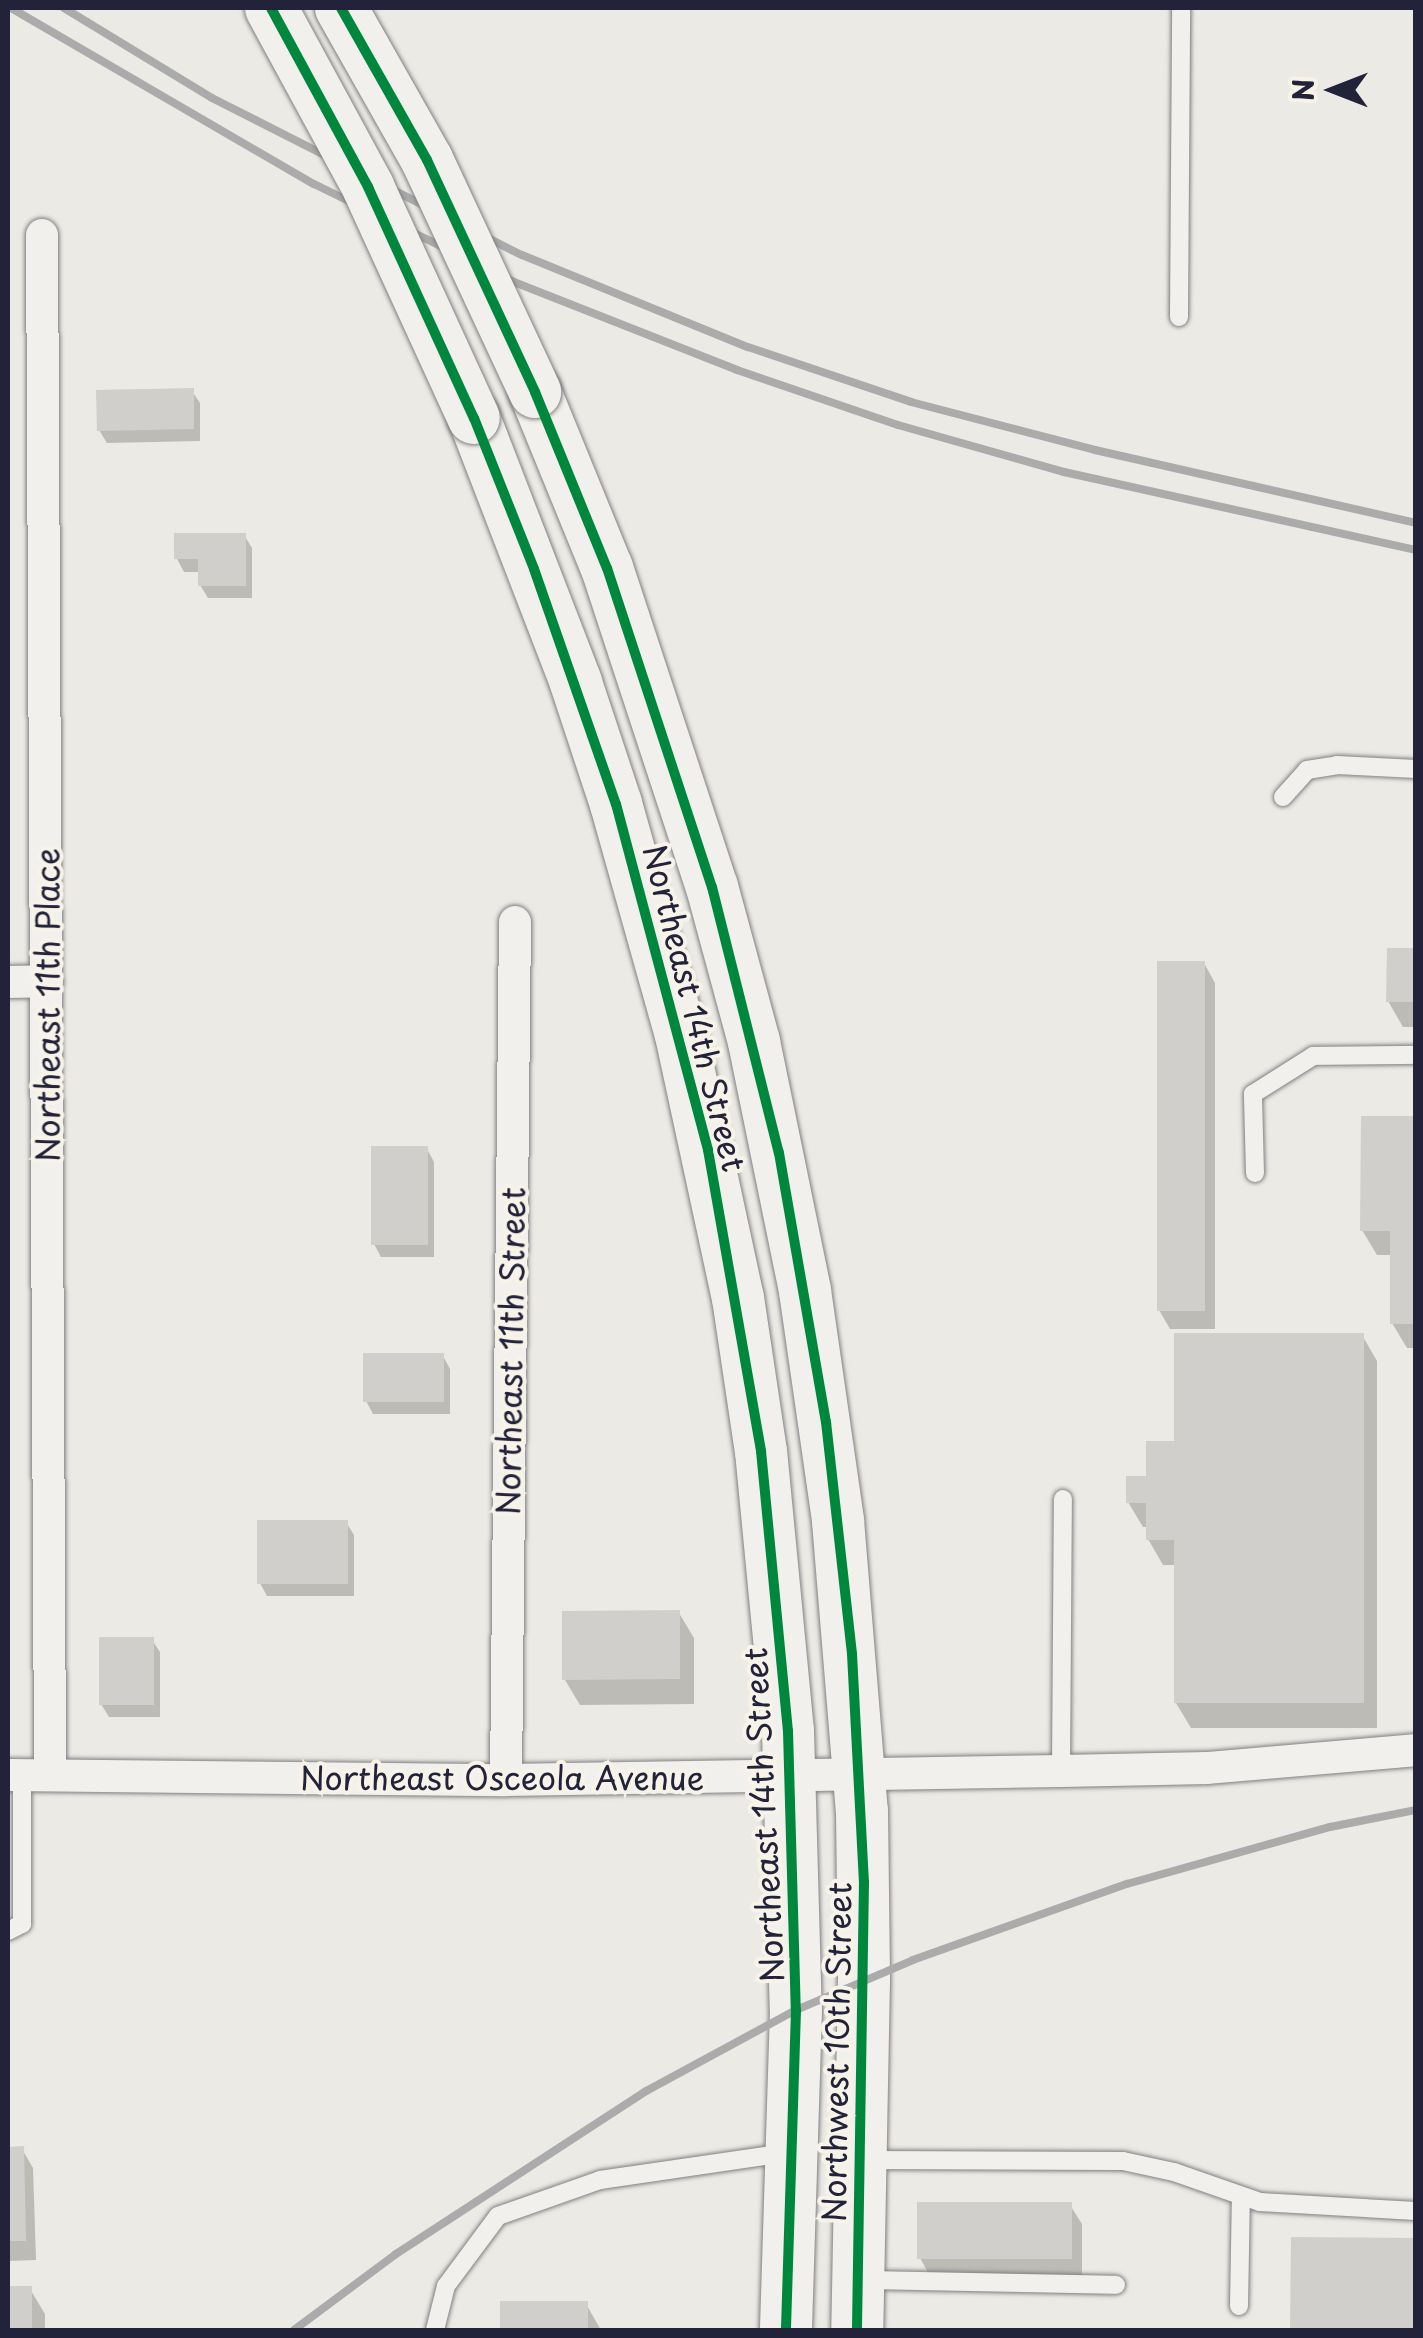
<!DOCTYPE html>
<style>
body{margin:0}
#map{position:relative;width:1423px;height:2338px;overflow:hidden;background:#ebeae4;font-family:"Playpen Sans",sans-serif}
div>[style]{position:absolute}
.shadow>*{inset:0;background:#0003}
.building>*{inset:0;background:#d0cfcc}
.roads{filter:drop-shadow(0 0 2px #818083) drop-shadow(0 0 2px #818083)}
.lane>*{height:18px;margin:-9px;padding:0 9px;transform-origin:9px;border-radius:9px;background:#f1f0ec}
.street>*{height:32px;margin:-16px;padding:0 16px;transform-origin:16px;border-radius:16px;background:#f1f0ec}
.primary>*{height:52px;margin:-26px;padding:0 26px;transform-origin:26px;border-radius:26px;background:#f1f0ec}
.rail>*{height:8px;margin:-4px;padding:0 4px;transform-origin:4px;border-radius:4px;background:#acabac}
.bridges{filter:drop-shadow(0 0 2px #818083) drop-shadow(0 0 2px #818083)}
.primary-bridge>*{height:52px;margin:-26px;padding:0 26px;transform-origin:26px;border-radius:26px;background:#f1f0ec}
.cycleway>*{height:10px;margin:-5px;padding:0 5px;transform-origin:5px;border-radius:5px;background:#00873e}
span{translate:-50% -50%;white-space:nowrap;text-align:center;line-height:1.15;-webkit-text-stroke:8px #f7f3e8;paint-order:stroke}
.street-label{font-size:32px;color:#22223b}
.frame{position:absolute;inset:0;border:10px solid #22223b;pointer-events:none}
.north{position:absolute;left:1283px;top:40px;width:100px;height:100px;-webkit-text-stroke:8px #f7f3e8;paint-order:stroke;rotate:270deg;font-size:28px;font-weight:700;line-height:40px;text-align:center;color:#22223b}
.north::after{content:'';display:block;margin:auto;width:35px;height:45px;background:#22223b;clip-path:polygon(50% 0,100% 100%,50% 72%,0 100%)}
</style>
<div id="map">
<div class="shadow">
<i style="clip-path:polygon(192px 391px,200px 403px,200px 441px,107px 443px,99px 430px)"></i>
<i style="clip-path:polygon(244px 535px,252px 548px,252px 598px,208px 598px,200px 585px,200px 572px,184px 572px,177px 559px)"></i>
<i style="clip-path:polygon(1416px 951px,1416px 1027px,1403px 1027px,1388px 1001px)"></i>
<i style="clip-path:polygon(1204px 963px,1215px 983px,1215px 1329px,1170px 1329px,1159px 1310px)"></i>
<i style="clip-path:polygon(1416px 1119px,1416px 1348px,1407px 1348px,1392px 1323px,1392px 1255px,1377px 1255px,1362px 1230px)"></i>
<i style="clip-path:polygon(427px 1149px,434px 1162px,434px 1257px,381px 1257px,374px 1244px)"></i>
<i style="clip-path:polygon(1362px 1335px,1377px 1361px,1377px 1728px,1191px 1728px,1176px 1703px,1176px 1565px,1163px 1565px,1148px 1539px,1148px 1527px,1143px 1527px,1128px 1502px,1176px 1443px)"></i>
<i style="clip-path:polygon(443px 1356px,450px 1369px,450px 1414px,373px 1414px,366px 1401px)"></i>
<i style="clip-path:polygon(346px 1522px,354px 1535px,354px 1596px,267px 1596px,260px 1583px)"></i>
<i style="clip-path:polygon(679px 1613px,694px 1638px,694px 1704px,580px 1705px,565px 1680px)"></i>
<i style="clip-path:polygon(152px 1640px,160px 1652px,160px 1717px,109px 1717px,101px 1704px)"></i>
<i style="clip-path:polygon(8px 1854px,9px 1856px,10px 1943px,8px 1943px)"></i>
<i style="clip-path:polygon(8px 2149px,22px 2149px,33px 2168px,36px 2260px,8px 2261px)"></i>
<i style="clip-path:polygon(1070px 2205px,1082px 2224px,1082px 2278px,931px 2278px,920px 2258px)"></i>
<i style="clip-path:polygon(1294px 2239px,1416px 2241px,1416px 2330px,1293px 2330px)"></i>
<i style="clip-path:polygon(8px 2289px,30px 2289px,45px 2314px,45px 2330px,8px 2330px)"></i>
<i style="clip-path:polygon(503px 2304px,586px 2304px,601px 2330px,503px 2330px)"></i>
</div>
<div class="building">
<i style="clip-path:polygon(194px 388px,194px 429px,97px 431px,96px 390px)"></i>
<i style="clip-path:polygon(174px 533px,246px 533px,246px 586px,198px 586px,198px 559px,174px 559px)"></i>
<i style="clip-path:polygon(1387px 948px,1416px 948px,1416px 1002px,1386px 1002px)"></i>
<i style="clip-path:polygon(1157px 961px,1205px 961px,1205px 1311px,1157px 1311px)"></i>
<i style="clip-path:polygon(1361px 1116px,1416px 1116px,1416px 1324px,1390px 1324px,1390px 1231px,1360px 1231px)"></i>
<i style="clip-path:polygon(371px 1146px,428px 1146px,428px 1245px,371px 1245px)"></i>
<i style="clip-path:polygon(1174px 1333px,1364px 1333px,1364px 1703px,1174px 1703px,1174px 1540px,1146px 1540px,1146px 1503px,1126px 1503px,1126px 1476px,1146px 1476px,1146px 1441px,1174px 1441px)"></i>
<i style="clip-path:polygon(363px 1353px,444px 1353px,444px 1402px,363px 1402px)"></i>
<i style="clip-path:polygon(257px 1520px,348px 1520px,348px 1584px,257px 1584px)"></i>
<i style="clip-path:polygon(680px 1610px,680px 1679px,562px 1680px,562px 1611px)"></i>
<i style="clip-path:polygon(99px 1637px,154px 1637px,154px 1705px,99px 1705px)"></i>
<i style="clip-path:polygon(24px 2146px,26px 2241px,8px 2241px,8px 2147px)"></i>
<i style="clip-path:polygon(917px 2202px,1072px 2202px,1072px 2259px,917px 2259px)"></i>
<i style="clip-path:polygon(1291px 2237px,1416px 2238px,1416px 2330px,1290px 2330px)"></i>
<i style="clip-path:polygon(8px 2286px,32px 2286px,32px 2330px,8px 2330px)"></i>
<i style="clip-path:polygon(500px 2301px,588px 2301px,588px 2330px,500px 2330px)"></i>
</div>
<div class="roads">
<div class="lane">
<i style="left:1179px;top:317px;width:309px;rotate:-89.6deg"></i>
<i style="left:1283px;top:797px;width:36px;rotate:-48deg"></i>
<i style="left:1307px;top:770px;width:30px;rotate:-9deg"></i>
<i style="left:1337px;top:765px;width:79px;rotate:2.9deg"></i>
<i style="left:1255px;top:1173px;width:79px;rotate:-91.5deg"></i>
<i style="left:1253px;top:1094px;width:71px;rotate:-32.3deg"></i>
<i style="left:1313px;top:1056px;width:103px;rotate:-0.6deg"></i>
<i style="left:1061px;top:1771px;width:272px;rotate:-89.6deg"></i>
<i style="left:8px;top:1931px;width:16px;rotate:-27deg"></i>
<i style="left:22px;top:1924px;width:149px;rotate:-90deg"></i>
<i style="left:867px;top:2160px;width:256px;rotate:0.2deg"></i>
<i style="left:1123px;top:2161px;width:52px;rotate:12.2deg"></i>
<i style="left:1174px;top:2172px;width:91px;rotate:19.2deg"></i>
<i style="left:1260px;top:2202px;width:156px;rotate:3.3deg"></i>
<i style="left:864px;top:2280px;width:252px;rotate:1.1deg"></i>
<i style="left:1239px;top:2306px;width:110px;rotate:-89deg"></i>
<i style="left:435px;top:2330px;width:45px;rotate:-76deg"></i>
<i style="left:446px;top:2286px;width:87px;rotate:-53.4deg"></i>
<i style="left:498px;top:2216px;width:108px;rotate:-19.4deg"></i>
<i style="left:600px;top:2180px;width:188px;rotate:-8.3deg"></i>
</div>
<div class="street">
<i style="left:42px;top:235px;width:1540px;rotate:89.7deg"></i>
<i style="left:8px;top:982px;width:39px;rotate:-1deg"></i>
<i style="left:8px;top:1775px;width:498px;rotate:0.6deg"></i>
<i style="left:506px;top:1780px;width:555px;rotate:-0.93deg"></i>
<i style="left:1061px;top:1771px;width:146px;rotate:-1.2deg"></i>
<i style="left:1207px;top:1768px;width:210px;rotate:-4.9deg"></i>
<i style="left:506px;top:1780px;width:858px;rotate:-89.4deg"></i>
</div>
<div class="primary">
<i style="left:535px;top:392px;width:190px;rotate:67.8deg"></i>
<i style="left:607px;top:568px;width:336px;rotate:71.8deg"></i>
<i style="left:712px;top:887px;width:161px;rotate:74.8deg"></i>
<i style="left:754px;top:1042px;width:254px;rotate:78.4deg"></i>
<i style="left:805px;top:1291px;width:232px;rotate:81.8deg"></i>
<i style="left:838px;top:1521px;width:291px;rotate:85.3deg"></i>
<i style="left:862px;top:1811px;width:169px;rotate:89.3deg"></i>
<i style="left:864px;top:1980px;width:350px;rotate:91.1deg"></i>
<i style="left:474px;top:418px;width:284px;rotate:68.9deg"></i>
<i style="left:576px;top:683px;width:127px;rotate:71.7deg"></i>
<i style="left:616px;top:804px;width:240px;rotate:74.3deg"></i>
<i style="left:681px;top:1035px;width:269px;rotate:77.8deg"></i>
<i style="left:738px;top:1298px;width:155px;rotate:81.5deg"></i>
<i style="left:761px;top:1451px;width:281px;rotate:84.5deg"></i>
<i style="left:788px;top:1731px;width:279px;rotate:88.4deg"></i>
<i style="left:796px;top:2010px;width:320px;rotate:91.8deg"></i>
</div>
</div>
<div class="rail">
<i style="left:11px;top:8px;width:350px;rotate:30.2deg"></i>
<i style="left:314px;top:184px;width:223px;rotate:26.1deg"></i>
<i style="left:514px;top:282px;width:240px;rotate:21.5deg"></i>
<i style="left:737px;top:370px;width:170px;rotate:18.9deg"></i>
<i style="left:898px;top:425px;width:173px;rotate:15.8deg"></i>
<i style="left:1064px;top:472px;width:361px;rotate:12.5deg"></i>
<i style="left:64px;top:8px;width:173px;rotate:31.3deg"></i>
<i style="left:212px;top:98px;width:347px;rotate:26.9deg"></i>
<i style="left:522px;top:255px;width:244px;rotate:22.2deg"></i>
<i style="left:748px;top:347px;width:172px;rotate:18.6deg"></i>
<i style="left:911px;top:402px;width:190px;rotate:14.6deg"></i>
<i style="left:1095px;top:450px;width:329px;rotate:12.8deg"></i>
<i style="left:294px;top:2330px;width:127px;rotate:-36.7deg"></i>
<i style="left:396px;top:2254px;width:298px;rotate:-33.1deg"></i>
<i style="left:646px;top:2091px;width:170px;rotate:-28.4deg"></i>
<i style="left:796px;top:2010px;width:127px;rotate:-23.1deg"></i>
<i style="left:913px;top:1960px;width:227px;rotate:-19.6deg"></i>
<i style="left:1127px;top:1884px;width:211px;rotate:-15.7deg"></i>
<i style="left:1330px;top:1827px;width:88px;rotate:-11.2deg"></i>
</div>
<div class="bridges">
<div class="primary-bridge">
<i style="left:271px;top:8px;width:204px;rotate:61.5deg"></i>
<i style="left:368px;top:187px;width:254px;rotate:65.4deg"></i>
<i style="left:341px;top:8px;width:175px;rotate:60.5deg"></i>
<i style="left:427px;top:160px;width:256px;rotate:65deg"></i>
</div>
</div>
<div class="cycleway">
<i style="left:271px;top:8px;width:204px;rotate:61.5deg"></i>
<i style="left:368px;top:187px;width:254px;rotate:65.4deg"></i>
<i style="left:474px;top:418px;width:162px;rotate:68.3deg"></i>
<i style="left:534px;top:569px;width:249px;rotate:70.8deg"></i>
<i style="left:616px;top:804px;width:358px;rotate:75.1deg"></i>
<i style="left:708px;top:1150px;width:306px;rotate:80deg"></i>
<i style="left:761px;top:1451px;width:281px;rotate:84.5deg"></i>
<i style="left:788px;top:1731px;width:279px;rotate:88.4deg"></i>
<i style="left:796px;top:2010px;width:320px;rotate:91.8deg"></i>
<i style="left:341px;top:8px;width:175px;rotate:60.5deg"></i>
<i style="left:427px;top:160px;width:256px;rotate:65deg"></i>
<i style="left:535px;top:392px;width:190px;rotate:67.8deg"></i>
<i style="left:607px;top:568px;width:336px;rotate:71.8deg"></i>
<i style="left:712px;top:887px;width:274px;rotate:75.9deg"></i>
<i style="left:779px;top:1153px;width:273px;rotate:80.1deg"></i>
<i style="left:826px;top:1422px;width:233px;rotate:83.6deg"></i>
<i style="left:852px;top:1654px;width:228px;rotate:87deg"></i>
<i style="left:864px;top:1882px;width:448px;rotate:90.9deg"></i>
</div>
<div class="street-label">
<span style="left:47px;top:1005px;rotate:-90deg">Northeast 11th Place</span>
<span style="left:695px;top:1008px;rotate:76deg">Northeast 14th Street</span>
<span style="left:510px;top:1351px;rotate:-89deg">Northeast 11th Street</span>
<span style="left:502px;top:1777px">Northeast Osceola Avenue</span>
<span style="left:763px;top:1815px;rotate:-93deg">Northeast 14th Street</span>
<span style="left:836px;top:2052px;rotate:-89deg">Northwest 10th Street</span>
</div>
<div class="frame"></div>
<div class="north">N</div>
</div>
